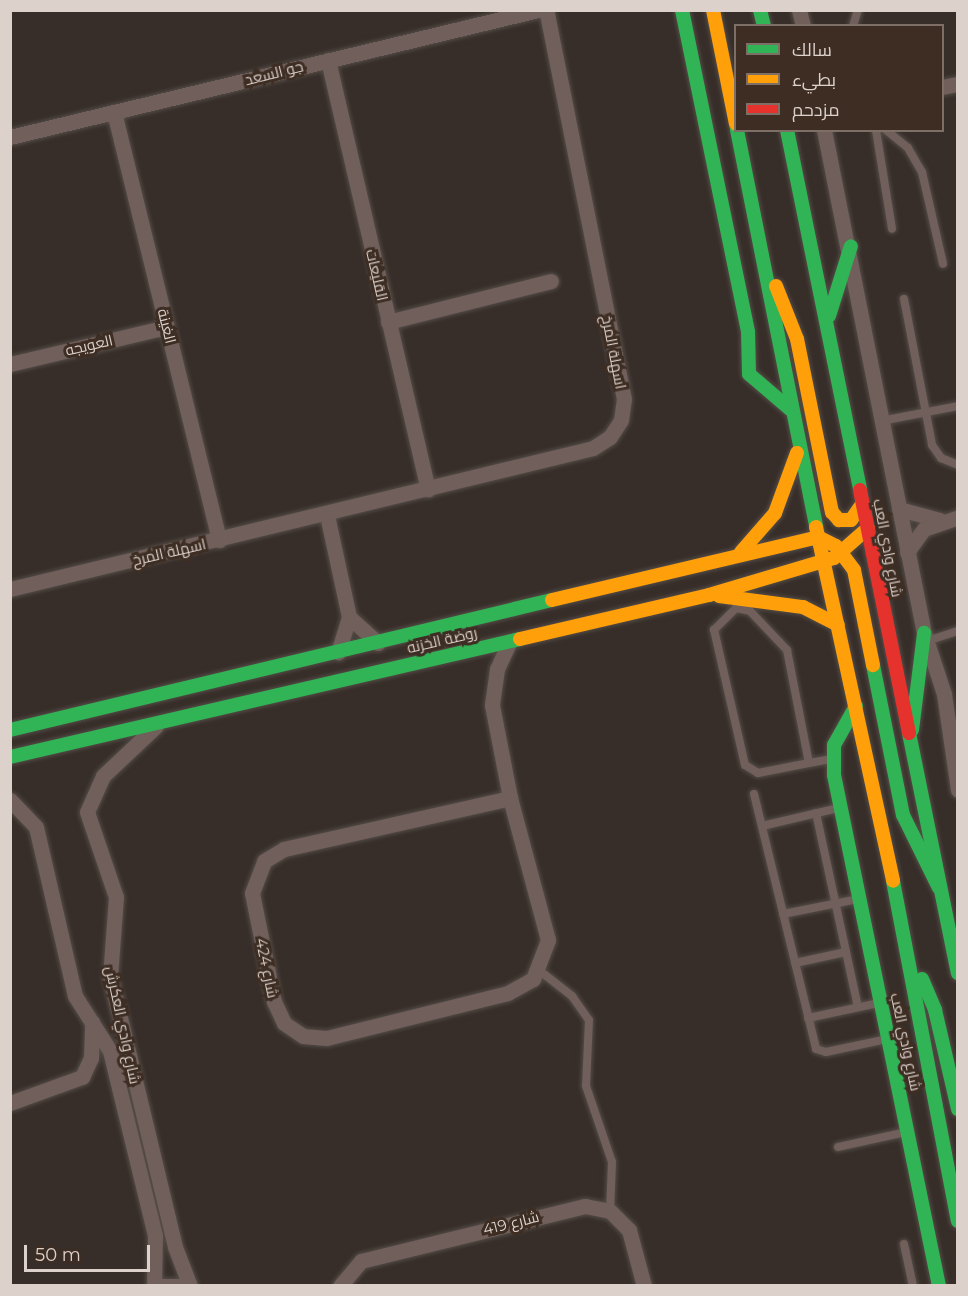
<!DOCTYPE html>
<meta charset="utf-8">
<style>
body{margin:0}
#map{position:relative;width:968px;height:1296px;overflow:hidden;background:#372e29;font-family:Montserrat,Cairo,sans-serif}
div>[style]{position:absolute}
.roads{filter:drop-shadow(0 0 2px #544c47) drop-shadow(0 0 2px #544c47)}
.lane>*{height:8px;margin:-4px;padding:0 4px;transform-origin:4px;border-radius:4px;background:#705f5a}
.street>*{height:15px;margin:-7.5px;padding:0 7.5px;transform-origin:7.5px;border-radius:7.5px;background:#705f5a}
.fast>*{height:14px;margin:-7px;padding:0 7px;transform-origin:7px;border-radius:7px;background:#30b455}
.slow>*{height:14px;margin:-7px;padding:0 7px;transform-origin:7px;border-radius:7px;background:#ff9f0a}
.jam>*{height:14px;margin:-7px;padding:0 7px;transform-origin:7px;border-radius:7px;background:#e5322d}
span{translate:-50% -50%;white-space:nowrap;text-align:center;line-height:1.15;-webkit-text-stroke:6px #3d2d23;paint-order:stroke}
.street-label{font-size:15px;color:#dcd1cb}
.frame{position:absolute;inset:0;border:12px solid #dcd1cb;pointer-events:none}
.legend{position:absolute;left:734px;top:24px;width:210px;height:108px;box-sizing:border-box;background:#3d2d23;border:2px solid #7d6f66;margin:0;padding:8px 10px;list-style:none;font-size:18px;color:#dcd1cb}
.legend li{display:flex;align-items:center;gap:12px;height:30px}
.legend b{width:30px;border:2px solid #7d6f66}
.scale{position:absolute;left:24px;top:1245px;width:126px;height:27px;box-sizing:border-box;border:3px solid #dcd1cb;border-top:0;padding-left:8px;font-size:18px;line-height:21px;white-space:nowrap;color:#dcd1cb;-webkit-text-stroke:4px #3d2d23;paint-order:stroke}
</style>
<div id="map">
<div class="roads">
<div class="lane">
<i style="left:853px;top:26px;width:17px;rotate:-73deg"></i>
<i style="left:876px;top:130px;width:100px;rotate:80.8deg"></i>
<i style="left:886px;top:130px;width:28px;rotate:39deg"></i>
<i style="left:908px;top:148px;width:28px;rotate:60deg"></i>
<i style="left:922px;top:172px;width:94px;rotate:77.1deg"></i>
<i style="left:904px;top:299px;width:149px;rotate:79.1deg"></i>
<i style="left:932px;top:445px;width:16px;rotate:55deg"></i>
<i style="left:941px;top:458px;width:18px;rotate:22deg"></i>
<i style="left:881px;top:421px;width:78px;rotate:-11deg"></i>
<i style="left:736px;top:608px;width:14px;rotate:12deg"></i>
<i style="left:750px;top:611px;width:54px;rotate:46.5deg"></i>
<i style="left:787px;top:650px;width:115px;rotate:79deg"></i>
<i style="left:809px;top:763px;width:52px;rotate:168.9deg"></i>
<i style="left:758px;top:773px;width:15px;rotate:-148deg"></i>
<i style="left:745px;top:765px;width:139px;rotate:-102.9deg"></i>
<i style="left:714px;top:630px;width:31px;rotate:-45deg"></i>
<i style="left:927px;top:641px;width:33px;rotate:-18deg"></i>
<i style="left:809px;top:763px;width:22px;rotate:-10deg"></i>
<i style="left:754px;top:794px;width:262px;rotate:76.3deg"></i>
<i style="left:816px;top:1049px;width:10px;rotate:17deg"></i>
<i style="left:826px;top:1052px;width:62px;rotate:-12deg"></i>
<i style="left:816px;top:813px;width:198px;rotate:77.8deg"></i>
<i style="left:762px;top:826px;width:79px;rotate:-13.2deg"></i>
<i style="left:783px;top:914px;width:76px;rotate:-11.3deg"></i>
<i style="left:795px;top:963px;width:52px;rotate:-12.2deg"></i>
<i style="left:540px;top:971px;width:41px;rotate:38deg"></i>
<i style="left:572px;top:996px;width:29px;rotate:55deg"></i>
<i style="left:589px;top:1020px;width:66px;rotate:92.6deg"></i>
<i style="left:586px;top:1086px;width:80px;rotate:71.1deg"></i>
<i style="left:612px;top:1162px;width:49px;rotate:92.3deg"></i>
<i style="left:808px;top:1018px;width:73px;rotate:-11.9deg"></i>
<i style="left:838px;top:1147px;width:70px;rotate:-12.4deg"></i>
<i style="left:904px;top:1244px;width:43px;rotate:77.9deg"></i>
</div>
<div class="street">
<i style="left:799px;top:10px;width:16px;rotate:76deg"></i>
<i style="left:328px;top:60px;width:441px;rotate:76.9deg"></i>
<i style="left:942px;top:87px;width:16px;rotate:-11deg"></i>
<i style="left:114px;top:112px;width:441px;rotate:76.2deg"></i>
<i style="left:824px;top:130px;width:513px;rotate:78.76deg"></i>
<i style="left:924px;top:633px;width:64px;rotate:71.8deg"></i>
<i style="left:944px;top:694px;width:97px;rotate:81.7deg"></i>
<i style="left:10px;top:137px;width:543px;rotate:-13.52deg"></i>
<i style="left:388px;top:322px;width:168px;rotate:-14.1deg"></i>
<i style="left:10px;top:364px;width:161px;rotate:-13.3deg"></i>
<i style="left:899px;top:509px;width:42px;rotate:15deg"></i>
<i style="left:327px;top:515px;width:104px;rotate:77.8deg"></i>
<i style="left:349px;top:617px;width:37px;rotate:107deg"></i>
<i style="left:907px;top:552px;width:29px;rotate:-54deg"></i>
<i style="left:924px;top:529px;width:36px;rotate:-19deg"></i>
<i style="left:10px;top:589px;width:600px;rotate:-13.6deg"></i>
<i style="left:593px;top:448px;width:20px;rotate:-33deg"></i>
<i style="left:610px;top:437px;width:20px;rotate:-57deg"></i>
<i style="left:621px;top:420px;width:21px;rotate:-82deg"></i>
<i style="left:624px;top:399px;width:397px;rotate:-101.3deg"></i>
<i style="left:349px;top:617px;width:39px;rotate:42deg"></i>
<i style="left:510px;top:641px;width:31px;rotate:115deg"></i>
<i style="left:497px;top:669px;width:36px;rotate:98deg"></i>
<i style="left:492px;top:705px;width:95px;rotate:79deg"></i>
<i style="left:156px;top:726px;width:73px;rotate:136.7deg"></i>
<i style="left:103px;top:776px;width:39px;rotate:114deg"></i>
<i style="left:87px;top:812px;width:90px;rotate:71.2deg"></i>
<i style="left:116px;top:897px;width:79px;rotate:94.3deg"></i>
<i style="left:110px;top:976px;width:279px;rotate:76.5deg"></i>
<i style="left:175px;top:1247px;width:42px;rotate:69deg"></i>
<i style="left:510px;top:798px;width:147px;rotate:75deg"></i>
<i style="left:548px;top:940px;width:42px;rotate:111deg"></i>
<i style="left:533px;top:979px;width:29px;rotate:151deg"></i>
<i style="left:508px;top:993px;width:187px;rotate:166.1deg"></i>
<i style="left:326px;top:1038px;width:23px;rotate:-175deg"></i>
<i style="left:303px;top:1036px;width:23px;rotate:-146deg"></i>
<i style="left:284px;top:1023px;width:23px;rotate:-115deg"></i>
<i style="left:274px;top:1002px;width:111px;rotate:-101.4deg"></i>
<i style="left:252px;top:893px;width:34px;rotate:-69deg"></i>
<i style="left:264px;top:861px;width:23px;rotate:-31deg"></i>
<i style="left:284px;top:849px;width:232px;rotate:-12.7deg"></i>
<i style="left:10px;top:800px;width:37px;rotate:46deg"></i>
<i style="left:36px;top:827px;width:173px;rotate:77deg"></i>
<i style="left:75px;top:996px;width:65px;rotate:57.5deg"></i>
<i style="left:110px;top:1051px;width:190px;rotate:76.3deg"></i>
<i style="left:155px;top:1236px;width:50px;rotate:91.1deg"></i>
<i style="left:10px;top:1103px;width:77px;rotate:-19.9deg"></i>
<i style="left:82px;top:1077px;width:21px;rotate:-65deg"></i>
<i style="left:91px;top:1058px;width:36px;rotate:-88deg"></i>
<i style="left:158px;top:1286px;width:29px"></i>
<i style="left:340px;top:1286px;width:33px;rotate:-50deg"></i>
<i style="left:361px;top:1261px;width:231px;rotate:-13.8deg"></i>
<i style="left:585px;top:1206px;width:25px;rotate:11deg"></i>
<i style="left:610px;top:1211px;width:27px;rotate:45deg"></i>
<i style="left:629px;top:1230px;width:58px;rotate:75deg"></i>
</div>
<div class="fast">
<i style="left:682px;top:10px;width:329px;rotate:78.4deg"></i>
<i style="left:748px;top:332px;width:42px;rotate:88.6deg"></i>
<i style="left:749px;top:374px;width:55px;rotate:40.6deg"></i>
<i style="left:760px;top:10px;width:16px;rotate:76deg"></i>
<i style="left:737px;top:130px;width:405px;rotate:78.7deg"></i>
<i style="left:787px;top:130px;width:367px;rotate:78.5deg"></i>
<i style="left:829px;top:316px;width:73px;rotate:-72.6deg"></i>
<i style="left:873px;top:665px;width:153px;rotate:78.7deg"></i>
<i style="left:903px;top:815px;width:81px;rotate:63.7deg"></i>
<i style="left:856px;top:706px;width:45px;rotate:119.4deg"></i>
<i style="left:834px;top:745px;width:30px;rotate:90deg"></i>
<i style="left:834px;top:775px;width:522px;rotate:78.39deg"></i>
<i style="left:10px;top:730px;width:557px;rotate:-13.49deg"></i>
<i style="left:912px;top:730px;width:98px;rotate:-82.9deg"></i>
<i style="left:909px;top:733px;width:245px;rotate:78.5deg"></i>
<i style="left:10px;top:757px;width:523px;rotate:-13.03deg"></i>
<i style="left:893px;top:881px;width:346px;rotate:79.2deg"></i>
<i style="left:922px;top:979px;width:34px;rotate:67deg"></i>
<i style="left:935px;top:1010px;width:102px;rotate:76.9deg"></i>
</div>
<div class="slow">
<i style="left:713px;top:10px;width:116px;rotate:78.6deg"></i>
<i style="left:776px;top:286px;width:57px;rotate:68.4deg"></i>
<i style="left:797px;top:339px;width:177px;rotate:78.6deg"></i>
<i style="left:832px;top:512px;width:11px;rotate:49deg"></i>
<i style="left:839px;top:520px;width:12px"></i>
<i style="left:851px;top:520px;width:19px;rotate:-55deg"></i>
<i style="left:816px;top:527px;width:362px;rotate:77.7deg"></i>
<i style="left:741px;top:552px;width:52px;rotate:-48.9deg"></i>
<i style="left:775px;top:513px;width:64px;rotate:-69.9deg"></i>
<i style="left:719px;top:596px;width:85px;rotate:7.5deg"></i>
<i style="left:803px;top:607px;width:39px;rotate:27deg"></i>
<i style="left:552px;top:600px;width:273px;rotate:-13.3deg"></i>
<i style="left:818px;top:537px;width:20px;rotate:27deg"></i>
<i style="left:836px;top:546px;width:30px;rotate:53deg"></i>
<i style="left:854px;top:570px;width:97px;rotate:78.7deg"></i>
<i style="left:520px;top:639px;width:194px;rotate:-13.1deg"></i>
<i style="left:709px;top:595px;width:130px;rotate:-16.5deg"></i>
<i style="left:834px;top:558px;width:45px;rotate:-41.4deg"></i>
</div>
<div class="jam">
<i style="left:860px;top:490px;width:248px;rotate:78.6deg"></i>
</div>
</div>
<div class="street-label">
<span style="left:274px;top:73px;rotate:-14deg">جو السعد</span>
<span style="left:377px;top:275px;rotate:77deg">القليعات</span>
<span style="left:167px;top:326px;rotate:76deg">الغينة</span>
<span style="left:89px;top:345px;rotate:-13deg">العويجه</span>
<span style="left:614px;top:352px;rotate:79deg">اسهلة المرخ</span>
<span style="left:888px;top:548px;rotate:79deg">شارع وادي العب</span>
<span style="left:169px;top:552px;rotate:-13deg">اسهلة المرخ</span>
<span style="left:442px;top:640px;rotate:-13deg">روضة الخزنه</span>
<span style="left:267px;top:968px;rotate:78deg">شارع 424</span>
<span style="left:123px;top:1025px;rotate:78deg">شارع وادي العكرش</span>
<span style="left:906px;top:1042px;rotate:78deg">شارع وادي العب</span>
<span style="left:511px;top:1223px;rotate:-14deg">شارع 419</span>
</div>
<div class="frame"></div>
<ul class="legend">
<li><b style="height:8px;background:#30b455"></b>سالك</li>
<li><b style="height:8px;background:#ff9f0a"></b>بطيء</li>
<li><b style="height:8px;background:#e5322d"></b>مزدحم</li>
</ul>
<div class="scale">50 m</div>
</div>
